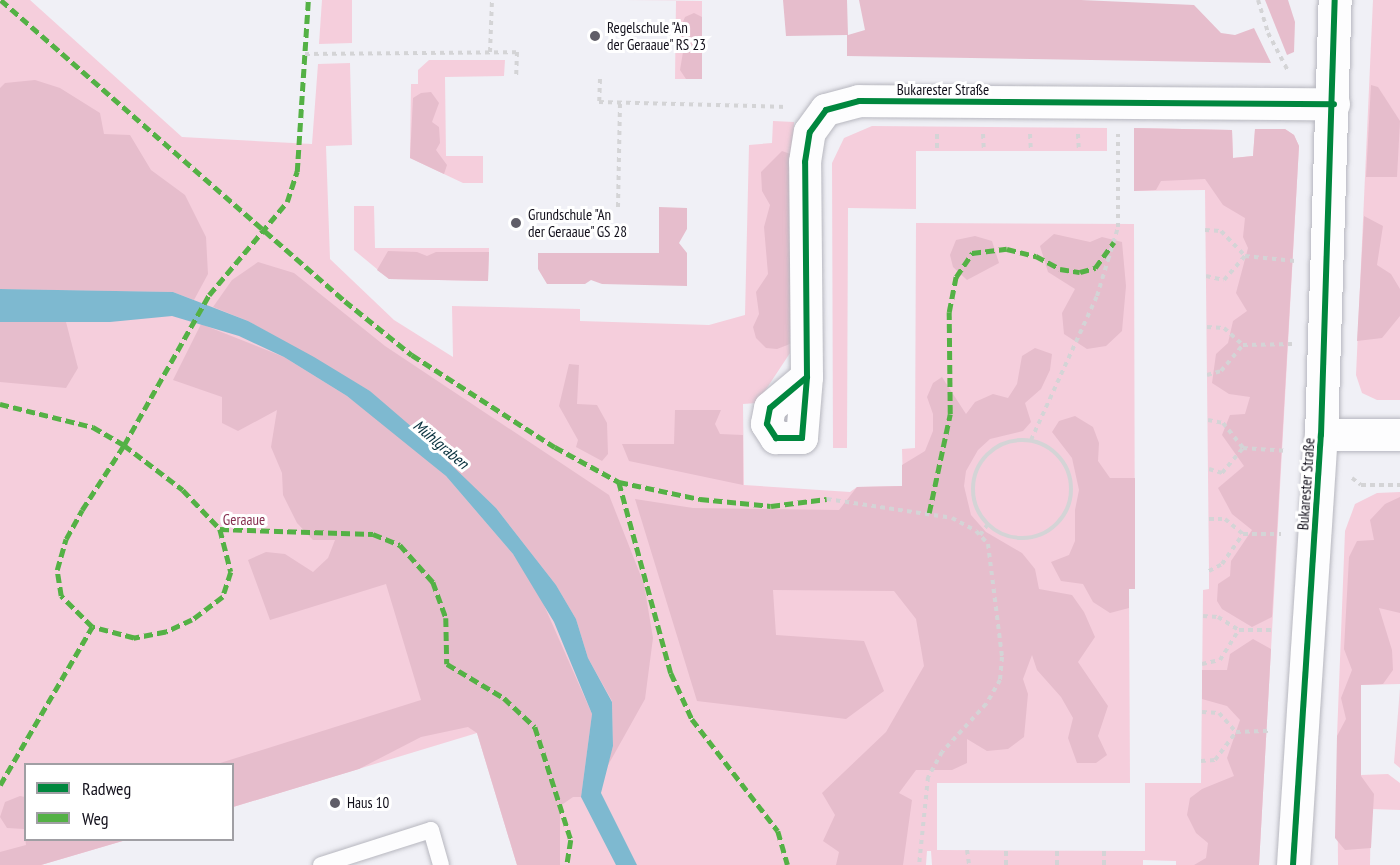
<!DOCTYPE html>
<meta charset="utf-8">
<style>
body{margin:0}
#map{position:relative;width:1400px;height:865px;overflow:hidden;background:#f0f0f6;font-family:"PT Sans Narrow",sans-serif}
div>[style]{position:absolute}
.green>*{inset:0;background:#f5cedc}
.forest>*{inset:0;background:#e6bdcc}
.water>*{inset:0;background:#7eb9d0}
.path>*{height:4px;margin-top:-2px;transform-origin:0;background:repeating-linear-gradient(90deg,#d4d4d6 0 4.5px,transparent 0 9px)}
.path>.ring{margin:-2px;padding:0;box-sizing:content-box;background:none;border:4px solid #d4d4d6;border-radius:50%}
.roads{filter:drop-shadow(0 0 2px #b7b7bf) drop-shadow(0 0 2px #b7b7bf)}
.service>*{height:16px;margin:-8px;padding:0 8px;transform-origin:8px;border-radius:8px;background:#fdfdfe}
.minor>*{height:32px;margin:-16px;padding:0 16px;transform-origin:16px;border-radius:16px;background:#fdfdfe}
.tertiary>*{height:33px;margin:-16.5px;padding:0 16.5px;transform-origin:16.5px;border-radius:16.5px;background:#fdfdfe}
.quiet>*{height:4.5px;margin-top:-2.25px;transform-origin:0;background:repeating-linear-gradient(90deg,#54b145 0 9px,transparent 0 13.5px)}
.cycleway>*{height:6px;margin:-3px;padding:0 3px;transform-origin:3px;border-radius:3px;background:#00873e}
.dots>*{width:16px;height:16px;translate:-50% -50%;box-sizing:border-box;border:3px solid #fff;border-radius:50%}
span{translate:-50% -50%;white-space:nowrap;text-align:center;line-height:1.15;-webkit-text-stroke:6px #fff;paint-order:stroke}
.poi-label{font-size:15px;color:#12101b}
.left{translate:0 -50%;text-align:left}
.street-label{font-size:15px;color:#12101b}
.park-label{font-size:15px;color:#873051}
.water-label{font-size:16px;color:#08313e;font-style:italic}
.legend{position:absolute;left:24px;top:763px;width:210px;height:78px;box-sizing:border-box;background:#fff;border:2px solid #a09fa4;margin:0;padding:8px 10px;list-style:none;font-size:18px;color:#12101b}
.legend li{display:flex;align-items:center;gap:12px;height:30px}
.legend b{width:30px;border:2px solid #a09fa4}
</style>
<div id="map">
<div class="green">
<i style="clip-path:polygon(0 0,30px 0,182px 137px,312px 144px,318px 64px,350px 63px,352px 145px,326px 146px,330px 259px,394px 320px,453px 357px,452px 306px,580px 309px,580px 321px,709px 325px,745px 315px,749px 145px,772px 143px,773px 121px,794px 122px,790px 353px,757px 403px,743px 404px,744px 485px,850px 492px,857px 487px,903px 486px,902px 449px,915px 448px,916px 223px,1134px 224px,1135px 589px,1129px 589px,1130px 783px,937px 783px,937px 850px,1145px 851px,1145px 783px,1201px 783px,1203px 590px,1209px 589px,1209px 571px,1205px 190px,1134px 191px,1134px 128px,1232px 130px,1233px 158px,1253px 156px,1255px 129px,1285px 129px,1294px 135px,1299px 146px,1259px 865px,1176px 865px,1176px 861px,1143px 860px,1143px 865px,932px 865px,931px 851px,927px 851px,926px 865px,517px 865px,477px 733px,233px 807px,232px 764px,26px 764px,26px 840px,126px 840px,41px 865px,0 865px)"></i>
<i style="clip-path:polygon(322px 0,352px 0,352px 43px,319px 44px)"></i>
<i style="clip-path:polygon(624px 0,702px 1px,702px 79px,675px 79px,676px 1px)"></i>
<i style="clip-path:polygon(1373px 0,1400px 0,1400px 400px,1377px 400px,1362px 393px,1356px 375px)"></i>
<i style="clip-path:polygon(429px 60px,505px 60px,504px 76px,445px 77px,446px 156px,483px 156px,483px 183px,463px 183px,410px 158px,411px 84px,418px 84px,418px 70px)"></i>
<i style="clip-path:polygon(872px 126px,1107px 128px,1107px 151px,916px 151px,916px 209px,848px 208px,847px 448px,833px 448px,832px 163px,844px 138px)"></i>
<i style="clip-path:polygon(354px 206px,374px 206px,375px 248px,489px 248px,488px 281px,389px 279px,354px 250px)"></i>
<i style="clip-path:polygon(1400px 492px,1400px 684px,1361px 685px,1361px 775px,1388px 774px,1400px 783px,1400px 810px,1371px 809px,1370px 865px,1338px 865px,1337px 736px,1345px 531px,1355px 504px,1377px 493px)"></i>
<i style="clip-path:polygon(1400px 688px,1400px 768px,1394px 763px)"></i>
</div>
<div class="forest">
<i style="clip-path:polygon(783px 0,847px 0,848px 35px,865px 30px,859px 0,1081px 0,1194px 5px,1221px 33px,1235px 35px,1254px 28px,1271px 63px,847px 56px,847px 35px,786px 36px)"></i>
<i style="clip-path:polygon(1265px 0,1288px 0,1295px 22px,1294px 52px,1287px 55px)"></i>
<i style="clip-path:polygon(694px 13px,702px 17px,702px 79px,686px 79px,680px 70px,683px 52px,680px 29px,685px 17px)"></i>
<i style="clip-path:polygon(35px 80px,60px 88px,100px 113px,104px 134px,130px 135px,151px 170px,185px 195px,206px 237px,208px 274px,194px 300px,173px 292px,0 289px,0 88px,5px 83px)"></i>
<i style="clip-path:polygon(1371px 85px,1378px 87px,1400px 121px,1397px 177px,1366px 177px)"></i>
<i style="clip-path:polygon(431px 92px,439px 103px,432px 122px,439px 127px,440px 143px,436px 150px,447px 165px,444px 174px,410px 158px,413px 98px,421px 93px)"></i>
<i style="clip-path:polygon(1134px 128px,1232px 130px,1233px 158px,1253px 156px,1255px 129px,1285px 129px,1294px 135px,1299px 146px,1272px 617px,1252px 627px,1222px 609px,1217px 601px,1218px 584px,1230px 576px,1231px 561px,1252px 530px,1232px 514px,1218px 488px,1244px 466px,1222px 435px,1230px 415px,1245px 414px,1250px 397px,1229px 394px,1212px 383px,1216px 354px,1228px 343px,1233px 321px,1247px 311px,1236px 293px,1248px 248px,1243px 237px,1245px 218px,1223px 205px,1205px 179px,1161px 181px,1156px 190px,1134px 191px)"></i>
<i style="clip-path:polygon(782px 151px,793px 155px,790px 344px,777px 349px,766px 348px,756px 338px,753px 327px,759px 314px,756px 292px,768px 274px,764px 227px,770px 205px,762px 191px,761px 172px)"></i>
<i style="clip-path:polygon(659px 207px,687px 208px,687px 229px,679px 243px,687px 253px,687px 286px,602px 284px,591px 280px,585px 284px,547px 284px,538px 269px,538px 253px,659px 253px)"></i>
<i style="clip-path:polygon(1364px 216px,1383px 226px,1377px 265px,1391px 274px,1400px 289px,1400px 316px,1382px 338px,1357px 341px)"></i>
<i style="clip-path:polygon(1054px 234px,1090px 242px,1102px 237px,1122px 242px,1126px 286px,1122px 331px,1106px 346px,1087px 349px,1064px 334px,1062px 313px,1075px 289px,1048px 272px,1040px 246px)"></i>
<i style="clip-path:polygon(975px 236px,992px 241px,999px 263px,967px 280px,953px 267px,950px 255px,956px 240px)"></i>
<i style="clip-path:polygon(388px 251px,417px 252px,427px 256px,436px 252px,489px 252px,488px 281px,389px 279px,377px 270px)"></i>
<i style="clip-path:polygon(258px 262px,294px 273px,385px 346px,609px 495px,644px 584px,653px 638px,645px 699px,607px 767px,613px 746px,612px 701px,588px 658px,576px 619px,556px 585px,496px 508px,370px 391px,248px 321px,213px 307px,232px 280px)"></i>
<i style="clip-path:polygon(0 322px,66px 322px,78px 368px,66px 388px,0 382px)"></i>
<i style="clip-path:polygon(201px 324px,284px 357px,347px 396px,398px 435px,446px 476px,513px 554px,536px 587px,592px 714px,581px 797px,573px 797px,560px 806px,560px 865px,517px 865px,477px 733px,468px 727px,421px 737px,359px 769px,233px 807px,232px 764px,217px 764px,421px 700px,386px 584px,270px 620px,248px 560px,266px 552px,285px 554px,313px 572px,328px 558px,335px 540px,313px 540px,297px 523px,283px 495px,282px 473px,271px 447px,277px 410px,238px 431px,222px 423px,222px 397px,173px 380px)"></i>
<i style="clip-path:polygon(1035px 348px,1052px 354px,1050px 370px,1041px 389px,1025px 403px,1031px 422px,1023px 431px,990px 439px,978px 450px,966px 471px,964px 486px,971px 515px,986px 532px,1022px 553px,1035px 569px,1039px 589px,1072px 595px,1084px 612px,1095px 637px,1078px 662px,1108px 706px,1098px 736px,1107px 755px,1096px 763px,1077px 763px,1068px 738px,1073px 718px,1061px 697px,1037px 670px,1032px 655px,1023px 679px,1028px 694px,1024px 737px,1008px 749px,987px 751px,967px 739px,967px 763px,952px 770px,916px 770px,899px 793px,912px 800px,903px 865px,836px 865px,839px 852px,823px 841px,835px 815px,822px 793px,886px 732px,924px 666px,916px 619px,894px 591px,773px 590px,776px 635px,864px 641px,884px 691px,846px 719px,697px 701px,635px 499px,693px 508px,839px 510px,857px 487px,902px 486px,902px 465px,925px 451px,933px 431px,933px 414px,927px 397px,933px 383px,942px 377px,966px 414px,975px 402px,993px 394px,1008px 398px,1017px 384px,1022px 356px)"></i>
<i style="clip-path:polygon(569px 364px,579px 365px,577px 404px,597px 405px,607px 423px,608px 454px,602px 461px,576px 447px,578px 440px,559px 406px)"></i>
<i style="clip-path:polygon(675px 410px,721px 410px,715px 424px,720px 434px,743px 435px,743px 485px,629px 461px,622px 444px,674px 444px)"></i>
<i style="clip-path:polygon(1075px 416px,1093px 427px,1099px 443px,1098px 461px,1110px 478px,1135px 478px,1135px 589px,1129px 589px,1129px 608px,1110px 613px,1093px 602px,1083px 584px,1061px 581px,1051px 562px,1069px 555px,1075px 541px,1075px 510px,1079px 490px,1072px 458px,1052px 432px,1059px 421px)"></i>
<i style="clip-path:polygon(1400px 497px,1400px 613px,1379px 608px,1392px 650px,1393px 670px,1383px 684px,1361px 685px,1361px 776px,1374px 794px,1371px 848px,1345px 850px,1335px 838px,1337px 736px,1346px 719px,1341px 698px,1352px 670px,1344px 649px,1349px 557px,1357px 541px,1374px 540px,1370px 520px,1385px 504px)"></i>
<i style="clip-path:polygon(1253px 639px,1271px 649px,1259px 865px,1194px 865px,1206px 858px,1208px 843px,1196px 833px,1187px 815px,1190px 798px,1202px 789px,1234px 776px,1227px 758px,1240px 720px,1227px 706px,1202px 699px,1202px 670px,1227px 670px,1230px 654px)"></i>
<i style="clip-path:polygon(20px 796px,25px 797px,26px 840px,126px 840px,41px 865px,0 865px,0 852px,26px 845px,24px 829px,7px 828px,0 817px,5px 802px)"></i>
</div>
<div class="water">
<i style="clip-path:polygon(0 289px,173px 292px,248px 321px,314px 357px,370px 391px,413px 428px,496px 508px,556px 585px,576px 619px,588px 658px,612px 702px,613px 746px,601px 793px,637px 865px,616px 865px,581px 797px,592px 714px,554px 622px,513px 554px,446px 476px,347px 396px,284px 357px,239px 336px,172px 316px,110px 322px,0 322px)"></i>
</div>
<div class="path">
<i style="left:1258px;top:0;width:34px;rotate:73deg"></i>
<i style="left:1268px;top:33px;width:43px;rotate:62.2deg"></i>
<i style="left:490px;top:52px;width:52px;rotate:-87.8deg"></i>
<i style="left:305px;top:54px;width:212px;rotate:-0.5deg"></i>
<i style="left:517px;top:52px;width:24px;rotate:92deg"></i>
<i style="left:600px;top:79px;width:23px;rotate:92deg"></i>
<i style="left:599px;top:102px;width:188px;rotate:1.5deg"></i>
<i style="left:937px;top:134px;width:17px;rotate:90deg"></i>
<i style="left:983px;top:134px;width:18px;rotate:87deg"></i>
<i style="left:1030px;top:134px;width:17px;rotate:87deg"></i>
<i style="left:1078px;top:134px;width:18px;rotate:87deg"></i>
<i style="left:618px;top:207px;width:105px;rotate:-88.9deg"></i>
<i style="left:1205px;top:230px;width:16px;rotate:4deg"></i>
<i style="left:1221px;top:231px;width:35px;rotate:46deg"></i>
<i style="left:1245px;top:256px;width:50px;rotate:5.7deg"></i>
<i style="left:1206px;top:276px;width:18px;rotate:13deg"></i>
<i style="left:1224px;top:280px;width:32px;rotate:-49deg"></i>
<i style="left:1207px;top:327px;width:17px;rotate:3deg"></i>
<i style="left:1224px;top:328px;width:25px;rotate:42deg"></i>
<i style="left:1243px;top:345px;width:49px;rotate:-1.2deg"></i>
<i style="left:1207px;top:375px;width:15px;rotate:-16deg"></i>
<i style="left:1221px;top:371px;width:34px;rotate:-50deg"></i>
<i style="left:1208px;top:420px;width:15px;rotate:11deg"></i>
<i style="left:1223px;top:423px;width:32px;rotate:51deg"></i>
<i style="left:1243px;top:448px;width:45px;rotate:3.8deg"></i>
<i class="ring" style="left:973px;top:440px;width:94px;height:94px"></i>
<i style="left:1031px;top:440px;width:158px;rotate:-65.4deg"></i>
<i style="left:1097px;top:296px;width:38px;rotate:-73deg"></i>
<i style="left:1108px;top:260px;width:34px;rotate:-73deg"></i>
<i style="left:1118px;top:227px;width:93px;rotate:-90deg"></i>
<i style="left:1209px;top:469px;width:14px;rotate:17deg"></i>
<i style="left:1222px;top:473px;width:33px;rotate:-50deg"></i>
<i style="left:1352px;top:478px;width:11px;rotate:38deg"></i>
<i style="left:1361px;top:485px;width:39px"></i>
<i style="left:827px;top:499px;width:126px;rotate:8.6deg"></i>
<i style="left:952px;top:518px;width:27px;rotate:28deg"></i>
<i style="left:976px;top:531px;width:18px;rotate:47deg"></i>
<i style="left:988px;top:544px;width:114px;rotate:82.9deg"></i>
<i style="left:1002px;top:657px;width:23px;rotate:95deg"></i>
<i style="left:1000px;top:680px;width:28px;rotate:120deg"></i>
<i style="left:986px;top:704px;width:65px;rotate:132.5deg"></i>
<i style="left:942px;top:752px;width:29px;rotate:119deg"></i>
<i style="left:928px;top:777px;width:88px;rotate:95.8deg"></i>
<i style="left:1209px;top:519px;width:16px"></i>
<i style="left:1225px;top:519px;width:23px;rotate:40deg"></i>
<i style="left:1243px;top:534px;width:38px"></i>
<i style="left:980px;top:535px;width:14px;rotate:-54deg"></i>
<i style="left:1209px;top:571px;width:15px;rotate:-28deg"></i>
<i style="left:1222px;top:564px;width:37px;rotate:-55deg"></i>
<i style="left:1203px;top:616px;width:15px;rotate:4deg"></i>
<i style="left:1218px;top:617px;width:25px;rotate:32deg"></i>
<i style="left:1202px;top:664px;width:18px;rotate:-13deg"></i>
<i style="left:1220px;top:660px;width:36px;rotate:-58deg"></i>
<i style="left:1239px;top:630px;width:36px"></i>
<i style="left:1202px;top:712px;width:17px;rotate:3deg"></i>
<i style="left:1219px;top:713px;width:25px;rotate:48deg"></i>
<i style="left:1201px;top:761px;width:14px;rotate:-4deg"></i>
<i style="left:1215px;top:760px;width:35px;rotate:-53deg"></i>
<i style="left:1236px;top:732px;width:34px;rotate:-2deg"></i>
<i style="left:967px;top:850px;width:15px;rotate:82deg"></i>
<i style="left:1006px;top:851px;width:14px;rotate:90deg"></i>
<i style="left:1057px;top:851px;width:14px;rotate:90deg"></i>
<i style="left:1104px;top:851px;width:14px;rotate:90deg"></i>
</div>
<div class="roads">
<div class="service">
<i style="left:321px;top:865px;width:115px;rotate:-17.7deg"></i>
<i style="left:431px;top:830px;width:36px;rotate:74deg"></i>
</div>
<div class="minor">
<i style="left:807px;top:377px;width:48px;rotate:140deg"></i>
<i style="left:770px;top:408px;width:16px;rotate:101deg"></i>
<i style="left:767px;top:424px;width:17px;rotate:57deg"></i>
<i style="left:776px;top:438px;width:26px"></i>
<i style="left:802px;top:438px;width:61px;rotate:-85.3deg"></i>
<i style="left:807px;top:377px;width:215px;rotate:-90.5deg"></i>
<i style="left:805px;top:162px;width:30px;rotate:-81deg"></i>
<i style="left:810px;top:132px;width:27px;rotate:-54deg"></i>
<i style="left:826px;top:110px;width:34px;rotate:-15deg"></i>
<i style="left:859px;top:101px;width:475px;rotate:0.4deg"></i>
<i style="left:1321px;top:435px;width:79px"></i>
</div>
<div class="tertiary">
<i style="left:1293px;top:865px;width:431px;rotate:-86.3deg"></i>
<i style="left:1321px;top:435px;width:435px;rotate:-88.2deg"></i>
</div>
</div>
<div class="quiet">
<i style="left:1px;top:0;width:457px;rotate:41.2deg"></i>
<i style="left:345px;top:301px;width:86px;rotate:38.9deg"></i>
<i style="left:412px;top:355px;width:170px;rotate:32.8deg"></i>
<i style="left:555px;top:447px;width:73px;rotate:28.7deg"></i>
<i style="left:619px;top:482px;width:83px;rotate:11.9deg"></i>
<i style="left:700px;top:499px;width:71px;rotate:5.6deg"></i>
<i style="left:771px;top:506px;width:56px;rotate:-7.1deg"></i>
<i style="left:0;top:404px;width:96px;rotate:13.9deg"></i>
<i style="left:93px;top:427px;width:36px;rotate:30deg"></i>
<i style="left:124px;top:445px;width:74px;rotate:37.3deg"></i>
<i style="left:183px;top:490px;width:54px;rotate:46.5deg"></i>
<i style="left:220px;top:529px;width:44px;rotate:75.7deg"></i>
<i style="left:231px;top:572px;width:26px;rotate:108deg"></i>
<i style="left:223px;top:597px;width:39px;rotate:143deg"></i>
<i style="left:192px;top:620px;width:29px;rotate:155deg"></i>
<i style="left:166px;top:632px;width:33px;rotate:169deg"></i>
<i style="left:134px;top:638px;width:43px;rotate:-165.3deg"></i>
<i style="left:92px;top:627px;width:44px;rotate:-135deg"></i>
<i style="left:61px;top:596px;width:26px;rotate:-99deg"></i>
<i style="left:57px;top:570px;width:32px;rotate:-74deg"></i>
<i style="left:66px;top:539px;width:33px;rotate:-61deg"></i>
<i style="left:82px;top:510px;width:77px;rotate:-57.1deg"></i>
<i style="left:124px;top:445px;width:172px;rotate:-60.5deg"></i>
<i style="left:209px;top:295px;width:121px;rotate:-50deg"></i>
<i style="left:287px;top:202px;width:32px;rotate:-72deg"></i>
<i style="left:297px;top:172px;width:172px;rotate:-86.3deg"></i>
<i style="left:619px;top:482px;width:198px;rotate:74.8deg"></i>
<i style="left:671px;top:673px;width:51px;rotate:65.5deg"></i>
<i style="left:692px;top:719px;width:141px;rotate:52.5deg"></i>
<i style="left:778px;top:831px;width:35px;rotate:74deg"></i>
<i style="left:929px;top:513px;width:101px;rotate:-78deg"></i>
<i style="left:950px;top:414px;width:102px;rotate:-90.6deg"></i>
<i style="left:949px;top:312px;width:36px;rotate:-79deg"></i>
<i style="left:956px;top:277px;width:29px;rotate:-56deg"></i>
<i style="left:972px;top:253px;width:35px;rotate:-7deg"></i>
<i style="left:1007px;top:249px;width:30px;rotate:14deg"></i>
<i style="left:1036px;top:256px;width:27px;rotate:28deg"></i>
<i style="left:1060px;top:269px;width:20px;rotate:9deg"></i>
<i style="left:1080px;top:272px;width:16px;rotate:-15deg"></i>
<i style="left:1095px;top:268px;width:32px;rotate:-54deg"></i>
<i style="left:220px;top:529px;width:153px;rotate:1.9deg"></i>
<i style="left:373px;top:534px;width:29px;rotate:22deg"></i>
<i style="left:400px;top:545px;width:50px;rotate:48.3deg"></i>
<i style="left:433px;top:582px;width:38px;rotate:70deg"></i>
<i style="left:446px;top:618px;width:46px;rotate:88.8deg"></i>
<i style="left:447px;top:664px;width:66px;rotate:30.8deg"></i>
<i style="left:504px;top:698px;width:42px;rotate:43.1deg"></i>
<i style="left:535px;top:727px;width:119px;rotate:72.3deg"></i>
<i style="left:571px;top:840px;width:25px;rotate:99deg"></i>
<i style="left:0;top:785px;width:183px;rotate:-59.8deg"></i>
</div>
<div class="cycleway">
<i style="left:807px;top:377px;width:48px;rotate:140deg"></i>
<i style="left:770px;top:408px;width:16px;rotate:101deg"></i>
<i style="left:767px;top:424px;width:17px;rotate:57deg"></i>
<i style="left:776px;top:438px;width:26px"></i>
<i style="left:802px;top:438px;width:61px;rotate:-85.3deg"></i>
<i style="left:807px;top:377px;width:215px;rotate:-90.5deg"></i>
<i style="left:805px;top:162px;width:30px;rotate:-81deg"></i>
<i style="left:810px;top:132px;width:27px;rotate:-54deg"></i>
<i style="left:826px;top:110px;width:34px;rotate:-15deg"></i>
<i style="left:859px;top:101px;width:475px;rotate:0.4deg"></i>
<i style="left:1293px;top:865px;width:431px;rotate:-86.3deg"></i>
<i style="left:1321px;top:435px;width:435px;rotate:-88.2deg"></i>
</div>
<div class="dots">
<i style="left:595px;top:36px;background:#605e68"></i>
<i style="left:516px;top:223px;background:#605e68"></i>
<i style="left:335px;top:803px;background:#605e68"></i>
</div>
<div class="poi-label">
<span class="left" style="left:607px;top:36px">Regelschule "An<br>der Geraaue" RS 23</span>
<span class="left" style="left:528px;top:223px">Grundschule "An<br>der Geraaue" GS 28</span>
<span class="left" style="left:347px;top:803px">Haus 10</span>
</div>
<div class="street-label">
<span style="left:943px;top:90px">Bukarester Straße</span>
<span style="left:1306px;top:484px;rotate:-86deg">Bukarester Straße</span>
</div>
<div class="park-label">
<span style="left:244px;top:520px">Geraaue</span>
</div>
<div class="water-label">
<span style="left:441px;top:444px;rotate:40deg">Mühlgraben</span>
</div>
<ul class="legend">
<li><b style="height:8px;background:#00873e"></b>Radweg</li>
<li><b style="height:8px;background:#54b145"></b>Weg</li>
</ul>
</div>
